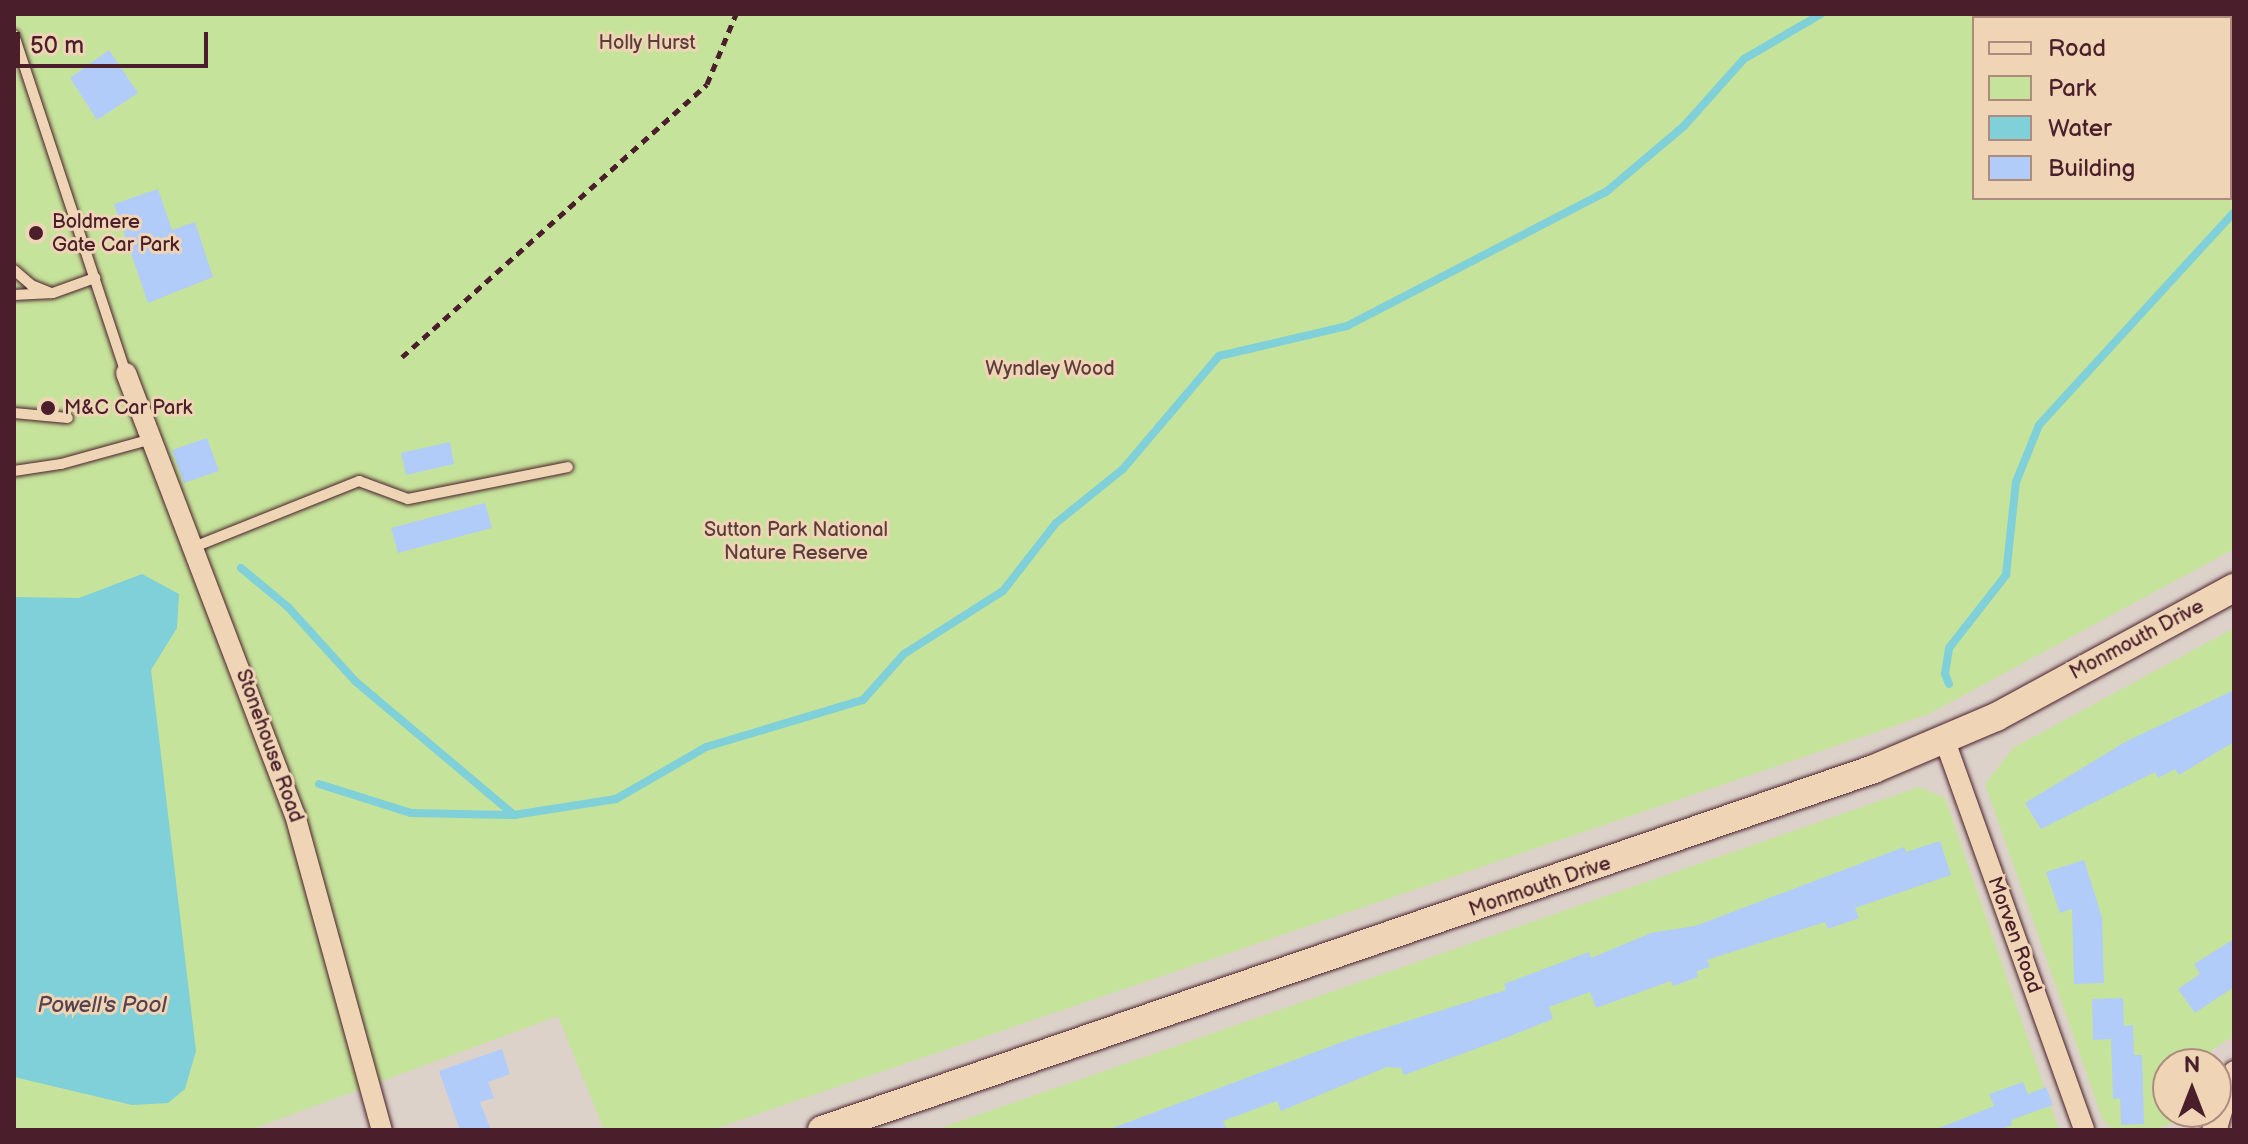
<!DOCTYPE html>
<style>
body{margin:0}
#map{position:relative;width:2248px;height:1144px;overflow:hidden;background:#dcd2ca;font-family:"Balsamiq Sans",sans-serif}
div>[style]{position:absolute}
.green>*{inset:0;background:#c6e39b}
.water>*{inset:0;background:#7fd0d8}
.stream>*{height:8px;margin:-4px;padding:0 4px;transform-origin:4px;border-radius:4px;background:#7fd0d8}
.building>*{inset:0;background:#b1ccf9}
.path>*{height:5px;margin-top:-2.5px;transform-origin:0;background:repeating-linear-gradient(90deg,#4a1f2b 0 8px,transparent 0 14px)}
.roads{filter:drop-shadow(0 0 2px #4a1f2b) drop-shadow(0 0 2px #4a1f2b)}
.lane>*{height:10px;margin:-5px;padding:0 5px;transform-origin:5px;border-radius:5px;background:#efd5b6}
.street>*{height:20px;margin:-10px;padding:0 10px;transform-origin:10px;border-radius:10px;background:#efd5b6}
.secondary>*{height:28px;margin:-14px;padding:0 14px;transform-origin:14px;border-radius:14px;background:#efd5b6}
.dots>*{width:22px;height:22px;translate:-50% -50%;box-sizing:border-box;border:4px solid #efd5b6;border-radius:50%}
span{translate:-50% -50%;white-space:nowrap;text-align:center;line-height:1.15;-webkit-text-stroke:6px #efd5b6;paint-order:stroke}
.park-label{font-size:20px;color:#5d3c3c}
.poi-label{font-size:20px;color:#4a1f2b}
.left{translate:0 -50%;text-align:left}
.street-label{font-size:20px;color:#4a1f2b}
.water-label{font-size:22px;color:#55424e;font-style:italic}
.frame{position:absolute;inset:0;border:16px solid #4a1f2b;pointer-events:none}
.legend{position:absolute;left:1972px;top:16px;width:260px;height:184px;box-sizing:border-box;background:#efd5b6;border:2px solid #ad8c7e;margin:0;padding:10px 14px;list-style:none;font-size:24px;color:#4a1f2b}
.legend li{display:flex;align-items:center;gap:16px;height:40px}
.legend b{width:40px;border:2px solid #ad8c7e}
.north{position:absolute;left:2152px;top:1048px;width:80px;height:80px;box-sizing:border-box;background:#efd5b6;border:2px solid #ad8c7e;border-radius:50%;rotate:0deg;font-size:22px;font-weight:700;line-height:32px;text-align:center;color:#4a1f2b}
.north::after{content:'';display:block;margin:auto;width:28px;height:36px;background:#4a1f2b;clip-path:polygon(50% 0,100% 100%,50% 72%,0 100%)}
.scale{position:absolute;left:16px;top:32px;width:192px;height:36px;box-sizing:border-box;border:4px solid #4a1f2b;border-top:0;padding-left:10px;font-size:24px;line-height:28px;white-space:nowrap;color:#4a1f2b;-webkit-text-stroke:6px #efd5b6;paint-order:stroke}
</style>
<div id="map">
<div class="green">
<i style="clip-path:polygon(evenodd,14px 14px,2234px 14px,2234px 549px,1929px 714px,711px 1130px,604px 1130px,558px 1016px,250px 1130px,14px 1130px,14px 14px,1974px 18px,2230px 18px,2230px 198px,1974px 198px,1974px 18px)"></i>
<i style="clip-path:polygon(2234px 628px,2234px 1036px,2213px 1049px,2207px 1064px,2168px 1064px,2168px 1112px,2196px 1112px,2190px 1118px,2151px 1130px,2113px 1130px,2103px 1120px,1985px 784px,2013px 748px)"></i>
<i style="clip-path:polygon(1919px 787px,1945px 798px,2059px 1130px,935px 1130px)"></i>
</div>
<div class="water">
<i style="clip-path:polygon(142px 574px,179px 594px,177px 628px,151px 670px,196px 1051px,185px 1089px,168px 1103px,132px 1105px,14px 1077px,14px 597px,79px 598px)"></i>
</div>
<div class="stream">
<i style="left:241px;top:568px;width:61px;rotate:39.7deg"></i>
<i style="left:288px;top:607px;width:100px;rotate:47.8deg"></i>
<i style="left:355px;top:681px;width:208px;rotate:40.1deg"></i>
<i style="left:514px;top:815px;width:103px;rotate:-8.9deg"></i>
<i style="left:616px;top:799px;width:104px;rotate:-30deg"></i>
<i style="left:706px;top:747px;width:164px;rotate:-16.7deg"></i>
<i style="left:863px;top:700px;width:62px;rotate:-48.3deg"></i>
<i style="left:904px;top:654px;width:117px;rotate:-32.5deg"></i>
<i style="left:1003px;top:591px;width:86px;rotate:-52.1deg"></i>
<i style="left:1056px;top:523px;width:86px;rotate:-38.9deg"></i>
<i style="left:1123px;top:469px;width:148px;rotate:-49.7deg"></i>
<i style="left:1219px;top:356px;width:131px;rotate:-13.2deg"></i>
<i style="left:1347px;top:326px;width:292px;rotate:-27.4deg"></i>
<i style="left:1606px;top:192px;width:102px;rotate:-40.2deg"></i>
<i style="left:1684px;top:126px;width:90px;rotate:-48.2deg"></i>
<i style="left:1744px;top:59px;width:89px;rotate:-30.3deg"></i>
<i style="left:1949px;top:684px;width:11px;rotate:-112deg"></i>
<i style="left:1945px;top:674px;width:26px;rotate:-81deg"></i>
<i style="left:1949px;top:648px;width:93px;rotate:-52deg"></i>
<i style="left:2006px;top:575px;width:94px;rotate:-83.9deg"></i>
<i style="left:2016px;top:482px;width:61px;rotate:-68deg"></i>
<i style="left:2039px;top:425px;width:289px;rotate:-47.5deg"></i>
<i style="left:319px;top:784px;width:96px;rotate:17.5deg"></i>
<i style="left:411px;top:813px;width:103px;rotate:1.1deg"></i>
</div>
<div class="building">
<i style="clip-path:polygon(109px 50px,138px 93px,97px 120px,70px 78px)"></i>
<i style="clip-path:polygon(158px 189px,172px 230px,195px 222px,213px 277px,148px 303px,114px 204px)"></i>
<i style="clip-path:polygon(207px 438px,219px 471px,184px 483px,172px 450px)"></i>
<i style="clip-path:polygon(450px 442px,454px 464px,406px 475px,401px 453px)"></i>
<i style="clip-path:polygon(485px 503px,492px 528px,398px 553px,391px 528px)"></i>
<i style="clip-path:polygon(2234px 690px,2234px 742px,2179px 775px,2175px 769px,2158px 778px,2155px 772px,2041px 829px,2025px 803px,2125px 742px)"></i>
<i style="clip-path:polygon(1940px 841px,1951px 875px,1855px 908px,1859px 918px,1828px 929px,1825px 922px,1707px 960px,1710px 967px,1697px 971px,1698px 977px,1673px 986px,1671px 981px,1596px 1008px,1590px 992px,1549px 1007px,1553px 1019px,1500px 1040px,1404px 1075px,1401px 1068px,1387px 1067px,1281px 1111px,1277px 1101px,1223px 1121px,1227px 1130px,1107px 1130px,1350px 1039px,1506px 990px,1504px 984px,1589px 952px,1591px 958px,1651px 933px,1695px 926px,1904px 847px,1906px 852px)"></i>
<i style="clip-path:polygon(2084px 860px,2102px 917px,2104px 983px,2074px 984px,2072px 909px,2060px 913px,2046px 872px)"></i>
<i style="clip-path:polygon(2234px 939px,2234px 987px,2195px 1013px,2178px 989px,2200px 974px,2194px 964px)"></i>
<i style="clip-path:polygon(2123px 998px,2124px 1026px,2133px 1025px,2134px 1055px,2142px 1055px,2144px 1124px,2121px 1125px,2120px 1098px,2113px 1099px,2111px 1039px,2093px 1040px,2092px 999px)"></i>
<i style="clip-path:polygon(502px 1049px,510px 1074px,488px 1082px,494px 1098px,480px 1102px,491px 1130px,460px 1130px,439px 1071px)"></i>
<i style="clip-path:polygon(2023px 1082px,2028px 1094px,2046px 1087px,2053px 1105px,2011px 1120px,2012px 1125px,1999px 1130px,1934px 1130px,1994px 1106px,1989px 1094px)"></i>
</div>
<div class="path">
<i style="left:402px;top:357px;width:409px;rotate:-41.8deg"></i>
<i style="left:707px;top:84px;width:76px;rotate:-67.5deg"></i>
</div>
<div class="roads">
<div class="lane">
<i style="left:14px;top:35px;width:356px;rotate:71.7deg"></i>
<i style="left:14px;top:270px;width:23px;rotate:41deg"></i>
<i style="left:31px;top:285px;width:22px;rotate:22deg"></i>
<i style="left:14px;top:295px;width:39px;rotate:-3deg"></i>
<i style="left:53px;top:293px;width:45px;rotate:-19.7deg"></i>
<i style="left:14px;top:413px;width:54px;rotate:5.3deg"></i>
<i style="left:14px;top:471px;width:48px;rotate:-8.5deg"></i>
<i style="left:61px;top:464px;width:90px;rotate:-15.4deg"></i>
<i style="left:194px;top:547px;width:178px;rotate:-21.8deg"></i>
<i style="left:359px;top:481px;width:52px;rotate:20.2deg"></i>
<i style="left:408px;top:499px;width:163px;rotate:-11.3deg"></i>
</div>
<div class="street">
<i style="left:126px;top:373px;width:473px;rotate:69.1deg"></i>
<i style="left:295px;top:815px;width:327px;rotate:74.6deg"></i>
<i style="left:1945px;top:741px;width:413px;rotate:70.3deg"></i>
<i style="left:2212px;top:1130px;width:8px;rotate:-40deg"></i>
<i style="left:2218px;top:1125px;width:56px;rotate:-73.5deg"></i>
</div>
<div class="secondary">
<i style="left:822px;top:1130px;width:1112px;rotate:-18.94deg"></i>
<i style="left:1874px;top:769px;width:133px;rotate:-23.1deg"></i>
<i style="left:1996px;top:717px;width:271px;rotate:-28.5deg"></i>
</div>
</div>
<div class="dots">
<i style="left:36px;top:233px;background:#4a1f2b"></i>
<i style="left:48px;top:408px;background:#4a1f2b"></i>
</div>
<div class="park-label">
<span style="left:647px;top:43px">Holly Hurst</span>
<span style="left:1050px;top:369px">Wyndley Wood</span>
<span style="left:796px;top:542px">Sutton Park National<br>Nature Reserve</span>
</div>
<div class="poi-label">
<span class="left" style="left:52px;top:234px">Boldmere<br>Gate Car Park</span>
<span class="left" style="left:64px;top:408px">M&amp;C Car Park</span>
</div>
<div class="street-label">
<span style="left:2137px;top:640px;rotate:-28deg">Monmouth Drive</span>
<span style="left:269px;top:746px;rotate:70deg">Stonehouse Road</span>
<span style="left:1540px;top:887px;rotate:-19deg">Monmouth Drive</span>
<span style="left:2014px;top:935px;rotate:70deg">Morven Road</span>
</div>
<div class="water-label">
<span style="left:102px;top:1006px">Powell's Pool</span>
</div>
<div class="frame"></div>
<ul class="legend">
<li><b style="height:10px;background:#efd5b6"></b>Road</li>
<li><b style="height:22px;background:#c6e39b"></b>Park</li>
<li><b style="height:22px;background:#7fd0d8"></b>Water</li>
<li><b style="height:22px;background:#b1ccf9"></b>Building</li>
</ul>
<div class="north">N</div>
<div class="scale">50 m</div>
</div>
